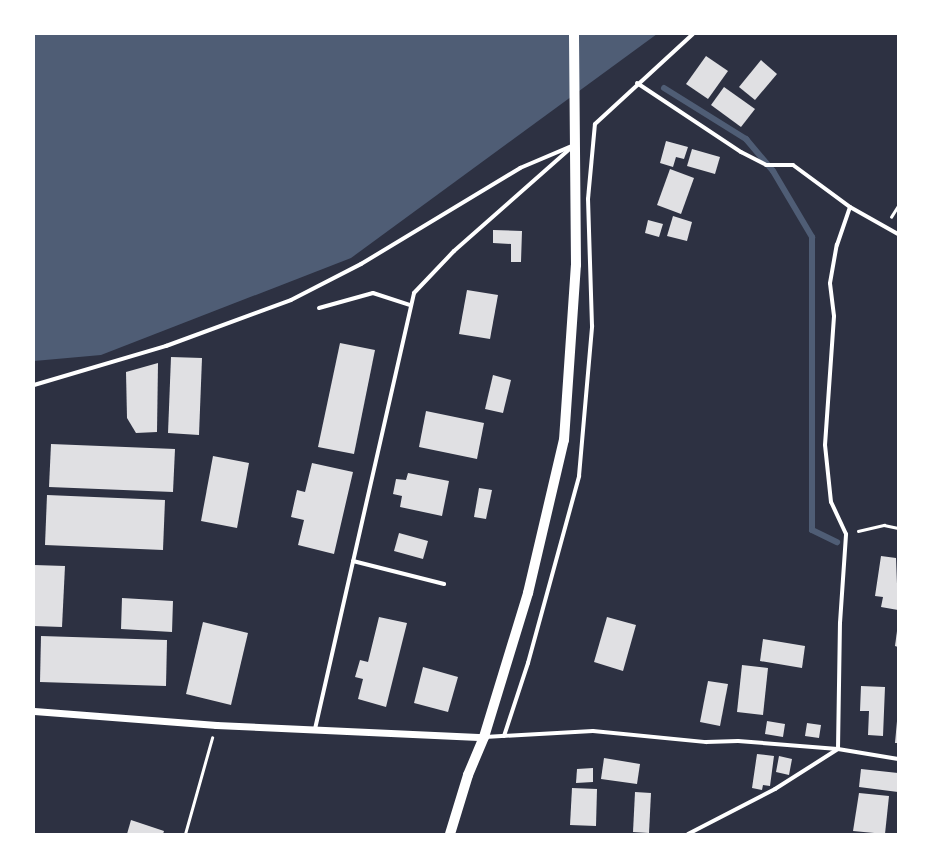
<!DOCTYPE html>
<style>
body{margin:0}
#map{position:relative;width:932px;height:868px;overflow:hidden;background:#2d3142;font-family:Quicksand,sans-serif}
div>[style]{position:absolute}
.water>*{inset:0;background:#4f5d75}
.stream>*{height:6px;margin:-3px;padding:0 3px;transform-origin:3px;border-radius:3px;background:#4f5d75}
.building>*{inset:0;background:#e0e0e3}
.path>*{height:2.5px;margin:-1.25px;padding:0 1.25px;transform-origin:1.25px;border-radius:1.25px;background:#fff}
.minor>*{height:4px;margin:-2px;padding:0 2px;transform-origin:2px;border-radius:2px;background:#fff}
.tertiary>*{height:7px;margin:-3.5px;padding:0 3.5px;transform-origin:3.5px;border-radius:3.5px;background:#fff}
.primary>*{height:10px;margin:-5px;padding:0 5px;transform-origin:5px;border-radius:5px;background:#fff}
span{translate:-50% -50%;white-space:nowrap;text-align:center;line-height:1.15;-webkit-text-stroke:4px #fff;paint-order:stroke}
.frame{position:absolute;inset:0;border:35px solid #fff;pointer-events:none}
</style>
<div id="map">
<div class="water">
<i style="clip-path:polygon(34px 34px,657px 34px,351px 258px,101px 355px,34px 361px)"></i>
</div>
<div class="stream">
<i style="left:664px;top:88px;width:97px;rotate:31.9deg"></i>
<i style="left:746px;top:139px;width:42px;rotate:49.8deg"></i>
<i style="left:773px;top:171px;width:77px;rotate:59.4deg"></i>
<i style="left:812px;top:237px;width:293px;rotate:90deg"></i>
<i style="left:812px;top:530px;width:28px;rotate:26deg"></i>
</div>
<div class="building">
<i style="clip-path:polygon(706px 56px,728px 71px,708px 99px,686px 84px)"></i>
<i style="clip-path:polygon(761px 60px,777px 74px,755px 100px,739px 87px)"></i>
<i style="clip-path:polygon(724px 87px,755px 109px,741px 127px,711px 105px)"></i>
<i style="clip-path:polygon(666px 141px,688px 147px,684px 159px,676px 157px,673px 167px,660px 163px)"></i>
<i style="clip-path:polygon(692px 149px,720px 157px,715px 174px,687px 166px)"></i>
<i style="clip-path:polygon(670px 169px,694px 178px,681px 214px,657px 205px)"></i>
<i style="clip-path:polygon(673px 216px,692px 222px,687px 241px,667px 236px)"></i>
<i style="clip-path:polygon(648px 220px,663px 224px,659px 237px,645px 233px)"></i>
<i style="clip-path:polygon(493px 230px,522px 231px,521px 262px,511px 262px,511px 244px,493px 243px)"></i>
<i style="clip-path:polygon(467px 290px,498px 295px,490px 339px,459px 334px)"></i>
<i style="clip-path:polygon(340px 343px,375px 350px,354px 454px,318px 447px)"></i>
<i style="clip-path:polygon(171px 357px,202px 358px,199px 435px,168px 433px)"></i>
<i style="clip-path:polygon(158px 363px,157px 432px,136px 433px,127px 418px,126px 372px)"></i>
<i style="clip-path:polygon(493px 375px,511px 380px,503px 413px,485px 409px)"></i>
<i style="clip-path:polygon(426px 411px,484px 423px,477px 459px,419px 447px)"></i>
<i style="clip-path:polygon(51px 444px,175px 449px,173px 492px,49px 487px)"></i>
<i style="clip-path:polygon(213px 456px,249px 463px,237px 528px,201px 521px)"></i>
<i style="clip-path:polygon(312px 463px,353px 472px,334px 554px,298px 545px,304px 520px,291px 517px,297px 490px,305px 492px)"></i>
<i style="clip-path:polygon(408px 473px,449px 481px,442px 516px,400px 507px,402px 496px,393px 494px,396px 479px,406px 480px)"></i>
<i style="clip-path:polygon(479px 488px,492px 490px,486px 519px,474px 517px)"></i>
<i style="clip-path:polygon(47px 495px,165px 500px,163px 550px,45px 545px)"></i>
<i style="clip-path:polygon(399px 533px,428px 541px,423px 559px,394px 551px)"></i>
<i style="clip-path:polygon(881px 556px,896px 558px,898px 610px,881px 607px,883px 597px,875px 596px)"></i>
<i style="clip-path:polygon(34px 565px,65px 566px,62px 627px,34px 626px)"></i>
<i style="clip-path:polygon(122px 598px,173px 601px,172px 632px,121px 629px)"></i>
<i style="clip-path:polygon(379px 617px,407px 623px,386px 707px,358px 699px,363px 679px,355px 677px,360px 660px,368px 662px)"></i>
<i style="clip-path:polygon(607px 617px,636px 625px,623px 671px,594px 662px)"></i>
<i style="clip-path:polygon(203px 622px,248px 633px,231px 705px,186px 694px)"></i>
<i style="clip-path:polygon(897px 631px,898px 631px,898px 647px,895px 646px)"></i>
<i style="clip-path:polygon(41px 636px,167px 640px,166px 686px,40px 682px)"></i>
<i style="clip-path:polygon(763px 639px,805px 646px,802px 668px,760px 661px)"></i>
<i style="clip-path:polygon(742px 665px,768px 668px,763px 715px,737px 712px)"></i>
<i style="clip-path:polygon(423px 667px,458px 677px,448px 712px,414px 703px)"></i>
<i style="clip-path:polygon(708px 681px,728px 684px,720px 726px,700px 722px)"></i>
<i style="clip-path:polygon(861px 686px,885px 687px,883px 736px,868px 735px,869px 711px,860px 711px)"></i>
<i style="clip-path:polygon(767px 721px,785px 724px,783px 737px,765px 734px)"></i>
<i style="clip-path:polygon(897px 721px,898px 721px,898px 743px,895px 743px)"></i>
<i style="clip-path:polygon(807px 723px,821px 725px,819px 738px,805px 736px)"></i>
<i style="clip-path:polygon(757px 754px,774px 756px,770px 786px,763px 785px,762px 790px,752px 788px)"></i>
<i style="clip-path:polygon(779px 756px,792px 759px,789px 775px,776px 772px)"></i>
<i style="clip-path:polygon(604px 758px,640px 764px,637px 784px,601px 779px)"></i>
<i style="clip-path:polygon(593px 768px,593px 782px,576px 783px,577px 769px)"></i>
<i style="clip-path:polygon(861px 769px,898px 773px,898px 792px,859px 787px)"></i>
<i style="clip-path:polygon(572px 788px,597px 789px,596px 826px,570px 825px)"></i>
<i style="clip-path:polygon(635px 792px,651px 793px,649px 833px,633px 832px)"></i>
<i style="clip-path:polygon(859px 793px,889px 796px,885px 834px,853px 831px)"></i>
<i style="clip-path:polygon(131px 820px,164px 831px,163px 834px,127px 834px)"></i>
</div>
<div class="path">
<i style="left:891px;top:217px;width:13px;rotate:-58deg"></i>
<i style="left:858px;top:531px;width:27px;rotate:-13deg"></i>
<i style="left:884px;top:525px;width:14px;rotate:12deg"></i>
<i style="left:185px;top:834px;width:100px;rotate:-74.3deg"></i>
</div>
<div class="minor">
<i style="left:637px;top:83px;width:125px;rotate:33.6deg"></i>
<i style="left:741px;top:152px;width:28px;rotate:27deg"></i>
<i style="left:766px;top:165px;width:27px"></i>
<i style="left:793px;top:165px;width:71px;rotate:36.4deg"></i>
<i style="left:850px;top:207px;width:55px;rotate:29.4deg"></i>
<i style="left:319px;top:308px;width:56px;rotate:-15.5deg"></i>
<i style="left:373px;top:293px;width:40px;rotate:18deg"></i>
<i style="left:34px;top:385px;width:138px;rotate:-16.5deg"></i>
<i style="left:166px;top:346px;width:133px;rotate:-20.2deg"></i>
<i style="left:291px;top:300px;width:79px;rotate:-27.2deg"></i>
<i style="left:361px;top:264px;width:186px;rotate:-31.1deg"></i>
<i style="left:520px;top:168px;width:56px;rotate:-22.9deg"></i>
<i style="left:353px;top:561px;width:94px;rotate:14.2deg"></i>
<i style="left:315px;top:729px;width:447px;rotate:-77.2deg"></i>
<i style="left:414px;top:293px;width:58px;rotate:-46.4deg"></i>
<i style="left:454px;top:251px;width:159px;rotate:-41.4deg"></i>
<i style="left:504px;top:736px;width:77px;rotate:-71.8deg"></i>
<i style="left:528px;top:663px;width:194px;rotate:-74.7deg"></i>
<i style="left:579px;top:476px;width:151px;rotate:-85deg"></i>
<i style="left:592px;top:326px;width:127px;rotate:-91.8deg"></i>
<i style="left:588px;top:199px;width:75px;rotate:-84.7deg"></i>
<i style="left:595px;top:124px;width:133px;rotate:-42.6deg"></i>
<i style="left:485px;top:737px;width:108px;rotate:-3.2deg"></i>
<i style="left:593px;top:731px;width:114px;rotate:5.6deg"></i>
<i style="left:706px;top:742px;width:32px;rotate:-2deg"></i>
<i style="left:738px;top:741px;width:100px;rotate:4.6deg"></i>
<i style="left:838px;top:749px;width:61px;rotate:9.5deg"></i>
<i style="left:688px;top:834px;width:98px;rotate:-27.3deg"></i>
<i style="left:775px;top:789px;width:75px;rotate:-32.4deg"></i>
<i style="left:838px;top:749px;width:126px;rotate:-89.1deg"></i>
<i style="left:840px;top:623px;width:89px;rotate:-86.1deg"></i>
<i style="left:846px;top:534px;width:35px;rotate:-115deg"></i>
<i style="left:831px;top:502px;width:57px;rotate:-96deg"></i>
<i style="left:825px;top:445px;width:129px;rotate:-86deg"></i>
<i style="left:834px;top:316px;width:33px;rotate:-97deg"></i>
<i style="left:830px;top:283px;width:39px;rotate:-80deg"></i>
<i style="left:837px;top:245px;width:40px;rotate:-71.1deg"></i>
</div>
<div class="tertiary">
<i style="left:34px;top:711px;width:183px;rotate:4.4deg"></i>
<i style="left:216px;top:725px;width:268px;rotate:2.6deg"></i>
</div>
<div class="primary">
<i style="left:450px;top:834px;width:62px;rotate:-73deg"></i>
<i style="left:468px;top:775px;width:41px;rotate:-67.2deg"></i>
<i style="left:484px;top:737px;width:151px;rotate:-73deg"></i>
<i style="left:528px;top:593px;width:157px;rotate:-76.8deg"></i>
<i style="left:564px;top:440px;width:175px;rotate:-86.1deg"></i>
<i style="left:576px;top:265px;width:231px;rotate:-90.5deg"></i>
</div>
<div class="frame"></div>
</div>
